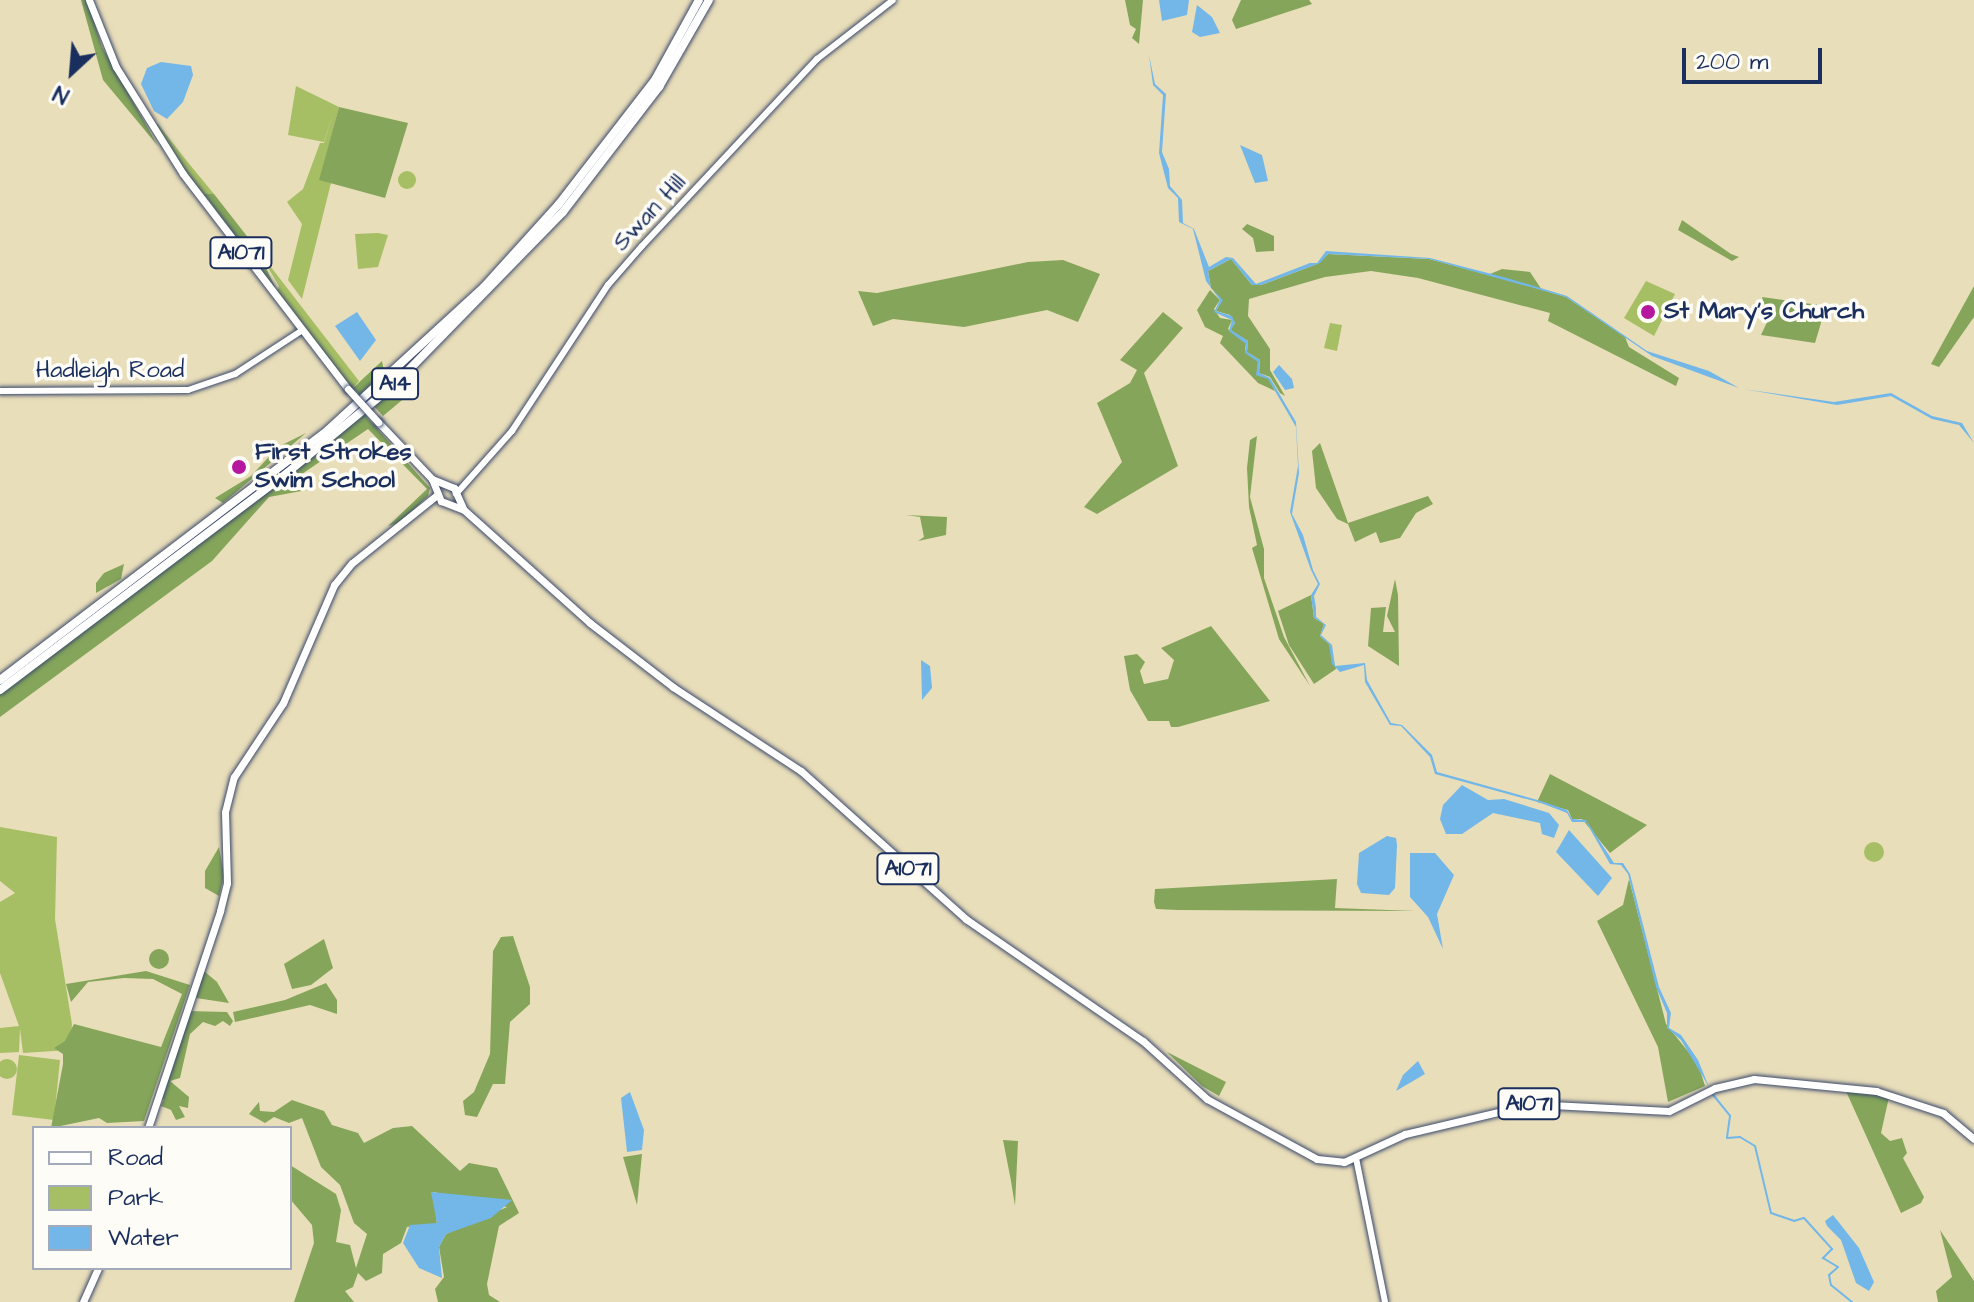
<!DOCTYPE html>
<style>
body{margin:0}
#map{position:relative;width:1974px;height:1302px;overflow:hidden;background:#e9deba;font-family:"Architects Daughter",sans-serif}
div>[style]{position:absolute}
.green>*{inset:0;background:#a7bf64}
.round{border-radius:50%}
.forest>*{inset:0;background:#85a65a}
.water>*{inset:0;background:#72b7e8}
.stream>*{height:2px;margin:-1px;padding:0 1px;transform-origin:1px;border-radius:1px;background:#72b7e8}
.roads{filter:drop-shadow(0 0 2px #3a496c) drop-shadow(0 0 2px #3a496c)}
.tertiary>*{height:6px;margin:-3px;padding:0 3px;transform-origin:3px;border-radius:3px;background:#fff}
.secondary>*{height:7px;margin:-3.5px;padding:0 3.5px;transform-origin:3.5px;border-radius:3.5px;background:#fff}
.primary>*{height:7px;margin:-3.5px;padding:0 3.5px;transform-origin:3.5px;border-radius:3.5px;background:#fff}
.trunk>*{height:8px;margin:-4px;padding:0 4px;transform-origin:4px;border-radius:4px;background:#fff}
.bridges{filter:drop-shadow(0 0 2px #3a496c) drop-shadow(0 0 2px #3a496c)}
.primary-bridge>*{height:7px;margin:-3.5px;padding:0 3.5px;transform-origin:3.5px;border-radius:3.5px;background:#fff}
.dots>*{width:22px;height:22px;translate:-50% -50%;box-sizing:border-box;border:4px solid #fdfcf7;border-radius:50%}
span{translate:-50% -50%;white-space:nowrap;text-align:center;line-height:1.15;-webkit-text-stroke:7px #fdfcf7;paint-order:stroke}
.shield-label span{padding:2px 6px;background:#fdfcf7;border:2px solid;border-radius:6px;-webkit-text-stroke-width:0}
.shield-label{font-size:22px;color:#1b2f5e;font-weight:700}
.street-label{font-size:24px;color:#1b2f5e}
.poi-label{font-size:24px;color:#1b2f5e;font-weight:700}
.left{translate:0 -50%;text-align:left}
.legend{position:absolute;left:32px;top:1126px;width:260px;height:144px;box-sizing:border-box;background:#fdfcf7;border:2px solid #a3aaba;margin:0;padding:10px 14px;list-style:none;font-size:24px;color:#1b2f5e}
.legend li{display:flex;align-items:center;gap:16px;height:40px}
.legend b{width:40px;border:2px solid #a3aaba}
.north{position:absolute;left:32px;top:32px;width:80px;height:80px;-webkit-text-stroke:6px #fdfcf7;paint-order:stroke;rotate:206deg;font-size:22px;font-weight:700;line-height:32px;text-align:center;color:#1b2f5e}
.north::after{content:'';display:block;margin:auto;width:28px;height:36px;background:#1b2f5e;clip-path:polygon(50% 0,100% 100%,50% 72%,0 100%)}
.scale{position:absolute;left:1682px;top:48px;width:140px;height:36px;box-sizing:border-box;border:4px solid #1b2f5e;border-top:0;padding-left:10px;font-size:24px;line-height:28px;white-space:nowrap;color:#1b2f5e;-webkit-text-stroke:6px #fdfcf7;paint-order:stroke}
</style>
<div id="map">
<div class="green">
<i style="clip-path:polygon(296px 86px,339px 107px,320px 179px,331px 183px,302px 299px,288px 280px,302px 224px,287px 202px,303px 189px,320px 143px,324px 143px,333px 113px,324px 142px,288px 135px)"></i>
<i style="clip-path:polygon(158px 124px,186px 160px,214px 194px,202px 197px,152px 127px)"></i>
<i class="round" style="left:398px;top:171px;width:18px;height:18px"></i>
<i style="clip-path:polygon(378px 233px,388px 235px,378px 267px,358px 269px,355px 234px)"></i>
<i style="clip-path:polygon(257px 249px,359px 381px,353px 388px,348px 389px,274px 297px,279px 286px)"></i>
<i style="clip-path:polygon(1646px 281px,1675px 294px,1654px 336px,1624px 318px)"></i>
<i style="clip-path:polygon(1330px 323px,1342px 325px,1337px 351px,1324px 348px)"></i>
<i style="clip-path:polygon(0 827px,57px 837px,55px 919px,72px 1024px,70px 1050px,23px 1053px,20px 1029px,19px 1052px,0 1053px,0 1028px,19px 1026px,0 973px,0 902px,15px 893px,0 881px)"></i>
<i class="round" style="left:1864px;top:842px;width:20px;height:20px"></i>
<i style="clip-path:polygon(19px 1055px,60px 1060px,54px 1120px,12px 1115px)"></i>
<i class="round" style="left:-3px;top:1059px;width:20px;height:20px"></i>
</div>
<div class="forest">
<i style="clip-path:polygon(81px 0,87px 0,102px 47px,158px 146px,103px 80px)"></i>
<i style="clip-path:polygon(1125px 0,1143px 0,1139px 44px,1132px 38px,1136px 29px,1130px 25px)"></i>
<i style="clip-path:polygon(1241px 0,1309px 0,1312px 4px,1236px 29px,1232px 20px)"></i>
<i style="clip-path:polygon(339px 107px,408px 123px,385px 198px,319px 180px)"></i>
<i style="clip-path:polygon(204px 194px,214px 194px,257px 249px,278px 293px)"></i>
<i style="clip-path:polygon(1682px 220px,1731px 254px,1739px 257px,1732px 261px,1678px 230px)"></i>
<i style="clip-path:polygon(1247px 224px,1274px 236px,1274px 251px,1256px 252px,1253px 238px,1242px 229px)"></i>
<i style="clip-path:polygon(1328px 254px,1429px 259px,1496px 277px,1490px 274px,1502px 269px,1530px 272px,1542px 290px,1566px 297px,1625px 337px,1629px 347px,1679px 378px,1676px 386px,1548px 321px,1550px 313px,1418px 278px,1371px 271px,1325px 277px,1249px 299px,1248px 316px,1270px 349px,1270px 370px,1285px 396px,1280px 393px,1270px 377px,1259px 373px,1260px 360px,1247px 352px,1248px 341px,1230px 330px,1235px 323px,1230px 315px,1216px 311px,1222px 300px,1211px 288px,1208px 271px,1231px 259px,1252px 285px,1261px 285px,1317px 264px)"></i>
<i style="clip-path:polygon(1063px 260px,1100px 274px,1078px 322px,1047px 310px,964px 327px,893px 319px,873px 326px,858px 291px,877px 293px,1028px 262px)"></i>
<i style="clip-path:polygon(1974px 286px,1974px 317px,1939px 367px,1931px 364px)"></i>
<i style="clip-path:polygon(1210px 290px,1220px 300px,1214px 309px,1220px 318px,1232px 320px,1228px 329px,1246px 343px,1245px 350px,1258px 361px,1257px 375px,1268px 378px,1275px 391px,1258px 383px,1220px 343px,1223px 336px,1205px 327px,1197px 310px)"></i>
<i style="clip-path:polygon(1762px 297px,1826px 306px,1815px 343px,1761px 335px,1768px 320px)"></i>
<i style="clip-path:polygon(1163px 312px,1183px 328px,1144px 373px,1178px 466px,1097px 514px,1084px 507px,1122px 462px,1097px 403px,1130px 383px,1137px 370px,1120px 360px)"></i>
<i style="clip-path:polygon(382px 361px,384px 371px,361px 396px,353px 388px)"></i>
<i style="clip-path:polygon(403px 380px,419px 386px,383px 416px,373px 405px)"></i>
<i style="clip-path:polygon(364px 414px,430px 488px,428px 496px,399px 523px,388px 526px,427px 489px,368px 429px,299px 476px,307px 490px,269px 497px,212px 561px,0 717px,0 692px)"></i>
<i style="clip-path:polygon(306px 433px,223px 503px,215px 498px,251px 476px,278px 447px)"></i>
<i style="clip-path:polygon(1257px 436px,1250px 497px,1264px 549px,1264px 578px,1284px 637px,1310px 686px,1279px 639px,1252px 548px,1257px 545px,1249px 507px,1247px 468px,1250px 440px)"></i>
<i style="clip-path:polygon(1320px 443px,1348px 523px,1428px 496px,1433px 504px,1416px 513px,1400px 538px,1380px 543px,1376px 532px,1355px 542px,1348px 524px,1337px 519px,1316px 488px,1312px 451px)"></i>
<i style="clip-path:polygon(906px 515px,947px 517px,946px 535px,918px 541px,924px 537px,920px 517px)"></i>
<i style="clip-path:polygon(124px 564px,121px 579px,96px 593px,96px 583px,104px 573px)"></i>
<i style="clip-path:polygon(1395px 579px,1398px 595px,1399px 666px,1368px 646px,1371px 608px,1386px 607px,1383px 632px,1395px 632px,1387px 616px)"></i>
<i style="clip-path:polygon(1311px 595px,1314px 618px,1324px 624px,1320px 636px,1329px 644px,1336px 669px,1314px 684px,1289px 645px,1278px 611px)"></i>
<i style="clip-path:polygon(1211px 626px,1270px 701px,1178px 727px,1171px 727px,1169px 721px,1148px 721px,1130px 690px,1124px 656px,1137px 654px,1145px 662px,1140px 671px,1144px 684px,1168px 679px,1174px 660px,1161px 648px)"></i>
<i style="clip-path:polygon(1550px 774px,1647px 825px,1610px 853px,1582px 819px,1572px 819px,1568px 810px,1537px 802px)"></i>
<i style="clip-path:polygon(219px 847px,224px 875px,219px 896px,205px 888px,205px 871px)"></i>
<i style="clip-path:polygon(1337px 879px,1335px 908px,1416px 911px,1177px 910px,1156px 909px,1154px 902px,1155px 889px)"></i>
<i style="clip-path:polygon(1629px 879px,1666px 1024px,1698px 1064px,1705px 1086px,1668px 1102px,1658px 1047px,1597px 921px,1623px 905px)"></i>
<i style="clip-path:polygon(513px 936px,530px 987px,530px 1004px,510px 1022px,505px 1084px,493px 1084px,477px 1117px,465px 1115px,463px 1101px,474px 1092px,490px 1054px,493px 951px,501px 937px)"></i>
<i style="clip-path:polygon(324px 939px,333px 968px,311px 985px,292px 989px,284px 964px)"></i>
<i class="round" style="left:149px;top:949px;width:20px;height:20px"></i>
<i style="clip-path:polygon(146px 971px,190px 985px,144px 1121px,107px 1123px,99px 1118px,51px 1128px,63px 1064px,63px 1054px,54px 1048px,65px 1041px,74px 1024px,161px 1047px,182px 994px,153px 979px,124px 978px,88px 982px,71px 1002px,66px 984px)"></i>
<i style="clip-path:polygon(204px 971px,217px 982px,229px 1003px,196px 998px)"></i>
<i style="clip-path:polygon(326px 983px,337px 1000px,337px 1014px,310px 1005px,235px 1022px,233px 1012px,285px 1000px)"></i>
<i style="clip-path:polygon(188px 1011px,227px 1012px,233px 1021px,230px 1026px,223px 1021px,215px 1026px,203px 1022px,190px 1034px,180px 1078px,170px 1081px,189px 1097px,188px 1108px,179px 1106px,185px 1117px,176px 1120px,171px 1110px,161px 1106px,164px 1099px,159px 1101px)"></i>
<i style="clip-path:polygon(1167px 1052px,1226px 1082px,1219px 1096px,1202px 1086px)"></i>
<i style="clip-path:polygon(1845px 1089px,1889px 1097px,1881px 1133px,1890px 1141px,1902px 1138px,1907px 1153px,1903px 1158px,1924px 1197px,1921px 1203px,1901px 1213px)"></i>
<i style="clip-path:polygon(292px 1100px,324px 1111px,332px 1125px,358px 1133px,364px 1143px,393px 1128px,412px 1126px,460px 1171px,469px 1163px,497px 1168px,519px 1213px,499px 1226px,487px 1284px,489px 1295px,500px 1302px,438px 1302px,435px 1289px,444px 1277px,439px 1247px,446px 1234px,507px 1207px,433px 1192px,437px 1224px,407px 1227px,401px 1243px,383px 1254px,382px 1273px,366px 1281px,358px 1273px,353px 1287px,345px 1291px,354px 1302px,294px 1302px,314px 1243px,312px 1225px,290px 1199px,290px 1165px,336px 1194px,341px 1210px,336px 1242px,350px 1245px,356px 1268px,367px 1234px,354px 1223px,340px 1185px,321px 1167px,302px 1118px,289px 1123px,274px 1117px,265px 1123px,249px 1114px,259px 1102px,260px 1111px,274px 1112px)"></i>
<i style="clip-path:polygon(1003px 1140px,1018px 1141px,1015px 1206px,1011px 1181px)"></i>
<i style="clip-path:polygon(642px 1154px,637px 1205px,623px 1157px)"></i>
<i style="clip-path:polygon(1940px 1230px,1974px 1281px,1974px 1302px,1938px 1302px,1936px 1291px,1952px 1277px)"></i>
</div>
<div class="water">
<i style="clip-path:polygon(1159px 0,1189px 0,1187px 15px,1162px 21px)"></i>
<i style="clip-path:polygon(1197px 5px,1212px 17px,1220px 33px,1200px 37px,1192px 32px)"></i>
<i style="clip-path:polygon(1149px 55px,1155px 84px,1166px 94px,1162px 152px,1169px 169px,1170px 186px,1182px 200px,1183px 223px,1194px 229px,1209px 267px,1226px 257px,1233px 258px,1256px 284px,1310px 263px,1317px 263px,1326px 251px,1430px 258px,1507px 278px,1567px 296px,1647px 351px,1709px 371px,1739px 388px,1652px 356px,1566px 297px,1429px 259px,1328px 254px,1320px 263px,1261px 285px,1252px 285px,1231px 259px,1208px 271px,1211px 288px,1223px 300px,1216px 311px,1232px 316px,1235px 323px,1231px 330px,1248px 341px,1247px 352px,1260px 360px,1259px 373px,1270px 378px,1296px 422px,1299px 473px,1292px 514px,1303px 535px,1313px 570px,1320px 584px,1314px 596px,1316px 608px,1316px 617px,1326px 625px,1321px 635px,1332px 645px,1335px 666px,1365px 663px,1367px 680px,1391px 723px,1402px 725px,1432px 755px,1437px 772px,1541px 801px,1567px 810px,1572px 819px,1586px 820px,1614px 863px,1623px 863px,1630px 874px,1659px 987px,1671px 1013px,1669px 1028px,1681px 1035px,1698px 1060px,1709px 1087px,1681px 1040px,1667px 1028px,1667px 1013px,1656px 987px,1628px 874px,1621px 865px,1610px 864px,1586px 822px,1572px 822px,1567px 813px,1541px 803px,1435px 774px,1430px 757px,1401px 726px,1390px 725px,1365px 682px,1364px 665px,1340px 672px,1332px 664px,1329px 644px,1320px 636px,1324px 624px,1314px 618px,1311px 595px,1318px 584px,1311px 570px,1290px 512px,1298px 466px,1296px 427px,1268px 379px,1256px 375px,1258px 362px,1245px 353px,1246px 344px,1229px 331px,1232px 320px,1214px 312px,1220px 300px,1206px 281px,1193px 229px,1179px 222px,1178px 198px,1168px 188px,1159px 153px,1163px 95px,1153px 85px)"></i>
<i style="clip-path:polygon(161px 62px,191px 66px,193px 75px,183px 102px,167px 119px,154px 111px,141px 84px,147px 68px)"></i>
<i style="clip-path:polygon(1240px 145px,1262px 155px,1268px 181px,1255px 183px)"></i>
<i style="clip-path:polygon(357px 312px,376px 340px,360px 361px,335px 326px)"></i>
<i style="clip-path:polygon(1279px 365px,1292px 379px,1294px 388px,1285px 390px,1273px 372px)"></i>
<i style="clip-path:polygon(1743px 389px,1834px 402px,1891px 393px,1932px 416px,1962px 423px,1974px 443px,1959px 425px,1932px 419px,1891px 396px,1837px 405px)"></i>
<i style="clip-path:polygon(921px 660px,930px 666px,932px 688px,922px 700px)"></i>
<i style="clip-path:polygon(1462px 785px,1488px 800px,1504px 799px,1549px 813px,1559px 825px,1554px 838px,1542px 834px,1540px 823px,1493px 813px,1462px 834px,1446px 834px,1440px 819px,1443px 805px)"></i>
<i style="clip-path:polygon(1569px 830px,1612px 878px,1598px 896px,1556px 852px)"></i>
<i style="clip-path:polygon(1387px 836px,1396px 838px,1397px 845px,1395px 888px,1389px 895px,1361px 893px,1357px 884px,1359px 853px)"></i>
<i style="clip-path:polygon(1410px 853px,1435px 853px,1454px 875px,1437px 914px,1443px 949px,1428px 917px,1410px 897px)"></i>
<i style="clip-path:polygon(1418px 1061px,1425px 1074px,1396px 1091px,1403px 1075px)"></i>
<i style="clip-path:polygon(630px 1092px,644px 1130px,642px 1150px,627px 1152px,621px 1098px)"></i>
<i style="clip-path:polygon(431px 1192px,512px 1200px,491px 1218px,446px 1234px,439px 1247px,442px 1278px,419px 1268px,403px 1243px,410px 1225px,437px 1223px)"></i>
<i style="clip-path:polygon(1833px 1215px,1859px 1248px,1874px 1282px,1869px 1291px,1856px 1283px,1841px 1240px,1827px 1226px,1825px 1221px)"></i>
</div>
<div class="stream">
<i style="left:1710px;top:1091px;width:32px;rotate:51deg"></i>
<i style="left:1730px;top:1116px;width:22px;rotate:98deg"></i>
<i style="left:1727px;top:1138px;width:13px;rotate:-4deg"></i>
<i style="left:1740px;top:1137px;width:17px;rotate:31deg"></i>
<i style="left:1755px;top:1146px;width:69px;rotate:76.6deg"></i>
<i style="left:1771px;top:1213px;width:24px;rotate:19deg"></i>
<i style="left:1794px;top:1221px;width:10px;rotate:-17deg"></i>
<i style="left:1804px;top:1218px;width:42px;rotate:47.9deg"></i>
<i style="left:1832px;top:1249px;width:13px;rotate:135deg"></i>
<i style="left:1823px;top:1258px;width:17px;rotate:31deg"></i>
<i style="left:1838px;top:1267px;width:12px;rotate:138deg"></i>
<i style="left:1829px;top:1275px;width:10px;rotate:79deg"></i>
<i style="left:1831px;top:1285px;width:27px;rotate:39deg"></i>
</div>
<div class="roads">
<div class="tertiary">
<i style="left:0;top:391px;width:188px;rotate:-0.3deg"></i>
<i style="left:188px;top:390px;width:50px;rotate:-18.8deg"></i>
<i style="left:235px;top:374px;width:79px;rotate:-33.1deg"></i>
<i style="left:456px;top:494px;width:84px;rotate:-48.4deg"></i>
<i style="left:512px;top:431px;width:175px;rotate:-56.7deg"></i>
<i style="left:608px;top:285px;width:52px;rotate:-48.9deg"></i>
<i style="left:642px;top:246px;width:256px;rotate:-46.9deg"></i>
<i style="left:817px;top:59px;width:96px;rotate:-37.8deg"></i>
<i style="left:1356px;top:1158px;width:147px;rotate:78.6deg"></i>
</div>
<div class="secondary">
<i style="left:148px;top:1128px;width:229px;rotate:-71.6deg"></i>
<i style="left:220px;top:911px;width:29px;rotate:-76deg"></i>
<i style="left:227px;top:883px;width:71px;rotate:-91.6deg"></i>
<i style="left:225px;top:812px;width:36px;rotate:-76deg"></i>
<i style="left:234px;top:777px;width:89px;rotate:-56.5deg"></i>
<i style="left:283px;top:703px;width:129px;rotate:-66.6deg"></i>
<i style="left:334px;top:585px;width:28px;rotate:-51deg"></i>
<i style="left:352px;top:563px;width:110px;rotate:-38.7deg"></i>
<i style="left:83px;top:1302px;width:37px;rotate:-66deg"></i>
</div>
<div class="primary">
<i style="left:89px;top:0;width:72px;rotate:68.1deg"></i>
<i style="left:116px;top:67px;width:126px;rotate:57.9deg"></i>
<i style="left:183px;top:174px;width:271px;rotate:52.5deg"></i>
<i style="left:378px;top:422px;width:79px;rotate:46.5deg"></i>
<i style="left:432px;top:479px;width:24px;rotate:68deg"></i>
<i style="left:441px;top:501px;width:22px;rotate:21deg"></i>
<i style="left:432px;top:479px;width:24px;rotate:22deg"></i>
<i style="left:454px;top:488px;width:24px;rotate:66deg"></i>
<i style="left:464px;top:510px;width:169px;rotate:41.9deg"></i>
<i style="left:590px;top:623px;width:105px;rotate:37.6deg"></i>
<i style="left:673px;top:687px;width:153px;rotate:33.3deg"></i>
<i style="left:801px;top:771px;width:222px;rotate:41.9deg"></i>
<i style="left:966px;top:919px;width:215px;rotate:34.6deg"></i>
<i style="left:1143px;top:1041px;width:86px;rotate:42.2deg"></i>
<i style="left:1207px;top:1099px;width:125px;rotate:28.6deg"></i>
<i style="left:1317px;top:1159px;width:27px;rotate:6deg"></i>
<i style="left:1344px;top:1162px;width:67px;rotate:-24.7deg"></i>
<i style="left:1405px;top:1134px;width:130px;rotate:-13.3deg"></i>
<i style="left:1532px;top:1104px;width:137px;rotate:2.9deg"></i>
<i style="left:1669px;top:1111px;width:51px;rotate:-26.6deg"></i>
<i style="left:1715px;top:1088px;width:40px;rotate:-13deg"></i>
<i style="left:1754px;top:1079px;width:123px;rotate:5.6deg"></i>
<i style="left:1876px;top:1091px;width:71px;rotate:18.2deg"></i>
<i style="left:1943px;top:1113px;width:40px;rotate:40deg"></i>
</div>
<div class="trunk">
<i style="left:0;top:680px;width:412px;rotate:-37.3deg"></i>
<i style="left:328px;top:430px;width:212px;rotate:-42.5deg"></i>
<i style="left:484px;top:287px;width:112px;rotate:-47.9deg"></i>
<i style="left:559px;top:204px;width:157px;rotate:-52.3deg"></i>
<i style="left:655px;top:80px;width:91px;rotate:-61.2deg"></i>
<i style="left:0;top:690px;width:360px;rotate:-37.1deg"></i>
<i style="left:287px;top:473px;width:140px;rotate:-39.5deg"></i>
<i style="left:395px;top:384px;width:240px;rotate:-45.7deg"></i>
<i style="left:563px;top:212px;width:158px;rotate:-52.5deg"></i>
<i style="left:659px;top:87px;width:100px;rotate:-60.1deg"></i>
</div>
</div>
<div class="bridges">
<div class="primary-bridge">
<i style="left:348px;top:389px;width:45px;rotate:47.7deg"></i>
</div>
</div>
<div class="dots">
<i style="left:1648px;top:312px;background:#b5179e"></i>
<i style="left:239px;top:467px;background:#b5179e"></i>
</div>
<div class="shield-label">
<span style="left:241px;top:253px">A1071</span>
<span style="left:395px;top:384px">A14</span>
<span style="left:908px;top:869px">A1071</span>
<span style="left:1529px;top:1104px">A1071</span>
</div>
<div class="street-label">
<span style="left:650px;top:213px;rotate:-47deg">Swan Hill</span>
<span style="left:110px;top:371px">Hadleigh Road</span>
</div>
<div class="poi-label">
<span class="left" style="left:1664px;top:312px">St Mary's Church</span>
<span class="left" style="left:255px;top:467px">First Strokes<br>Swim School</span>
</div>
<ul class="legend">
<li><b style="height:10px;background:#fff"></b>Road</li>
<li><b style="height:22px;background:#a7bf64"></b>Park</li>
<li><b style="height:22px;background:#72b7e8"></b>Water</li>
</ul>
<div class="north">N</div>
<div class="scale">200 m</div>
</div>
